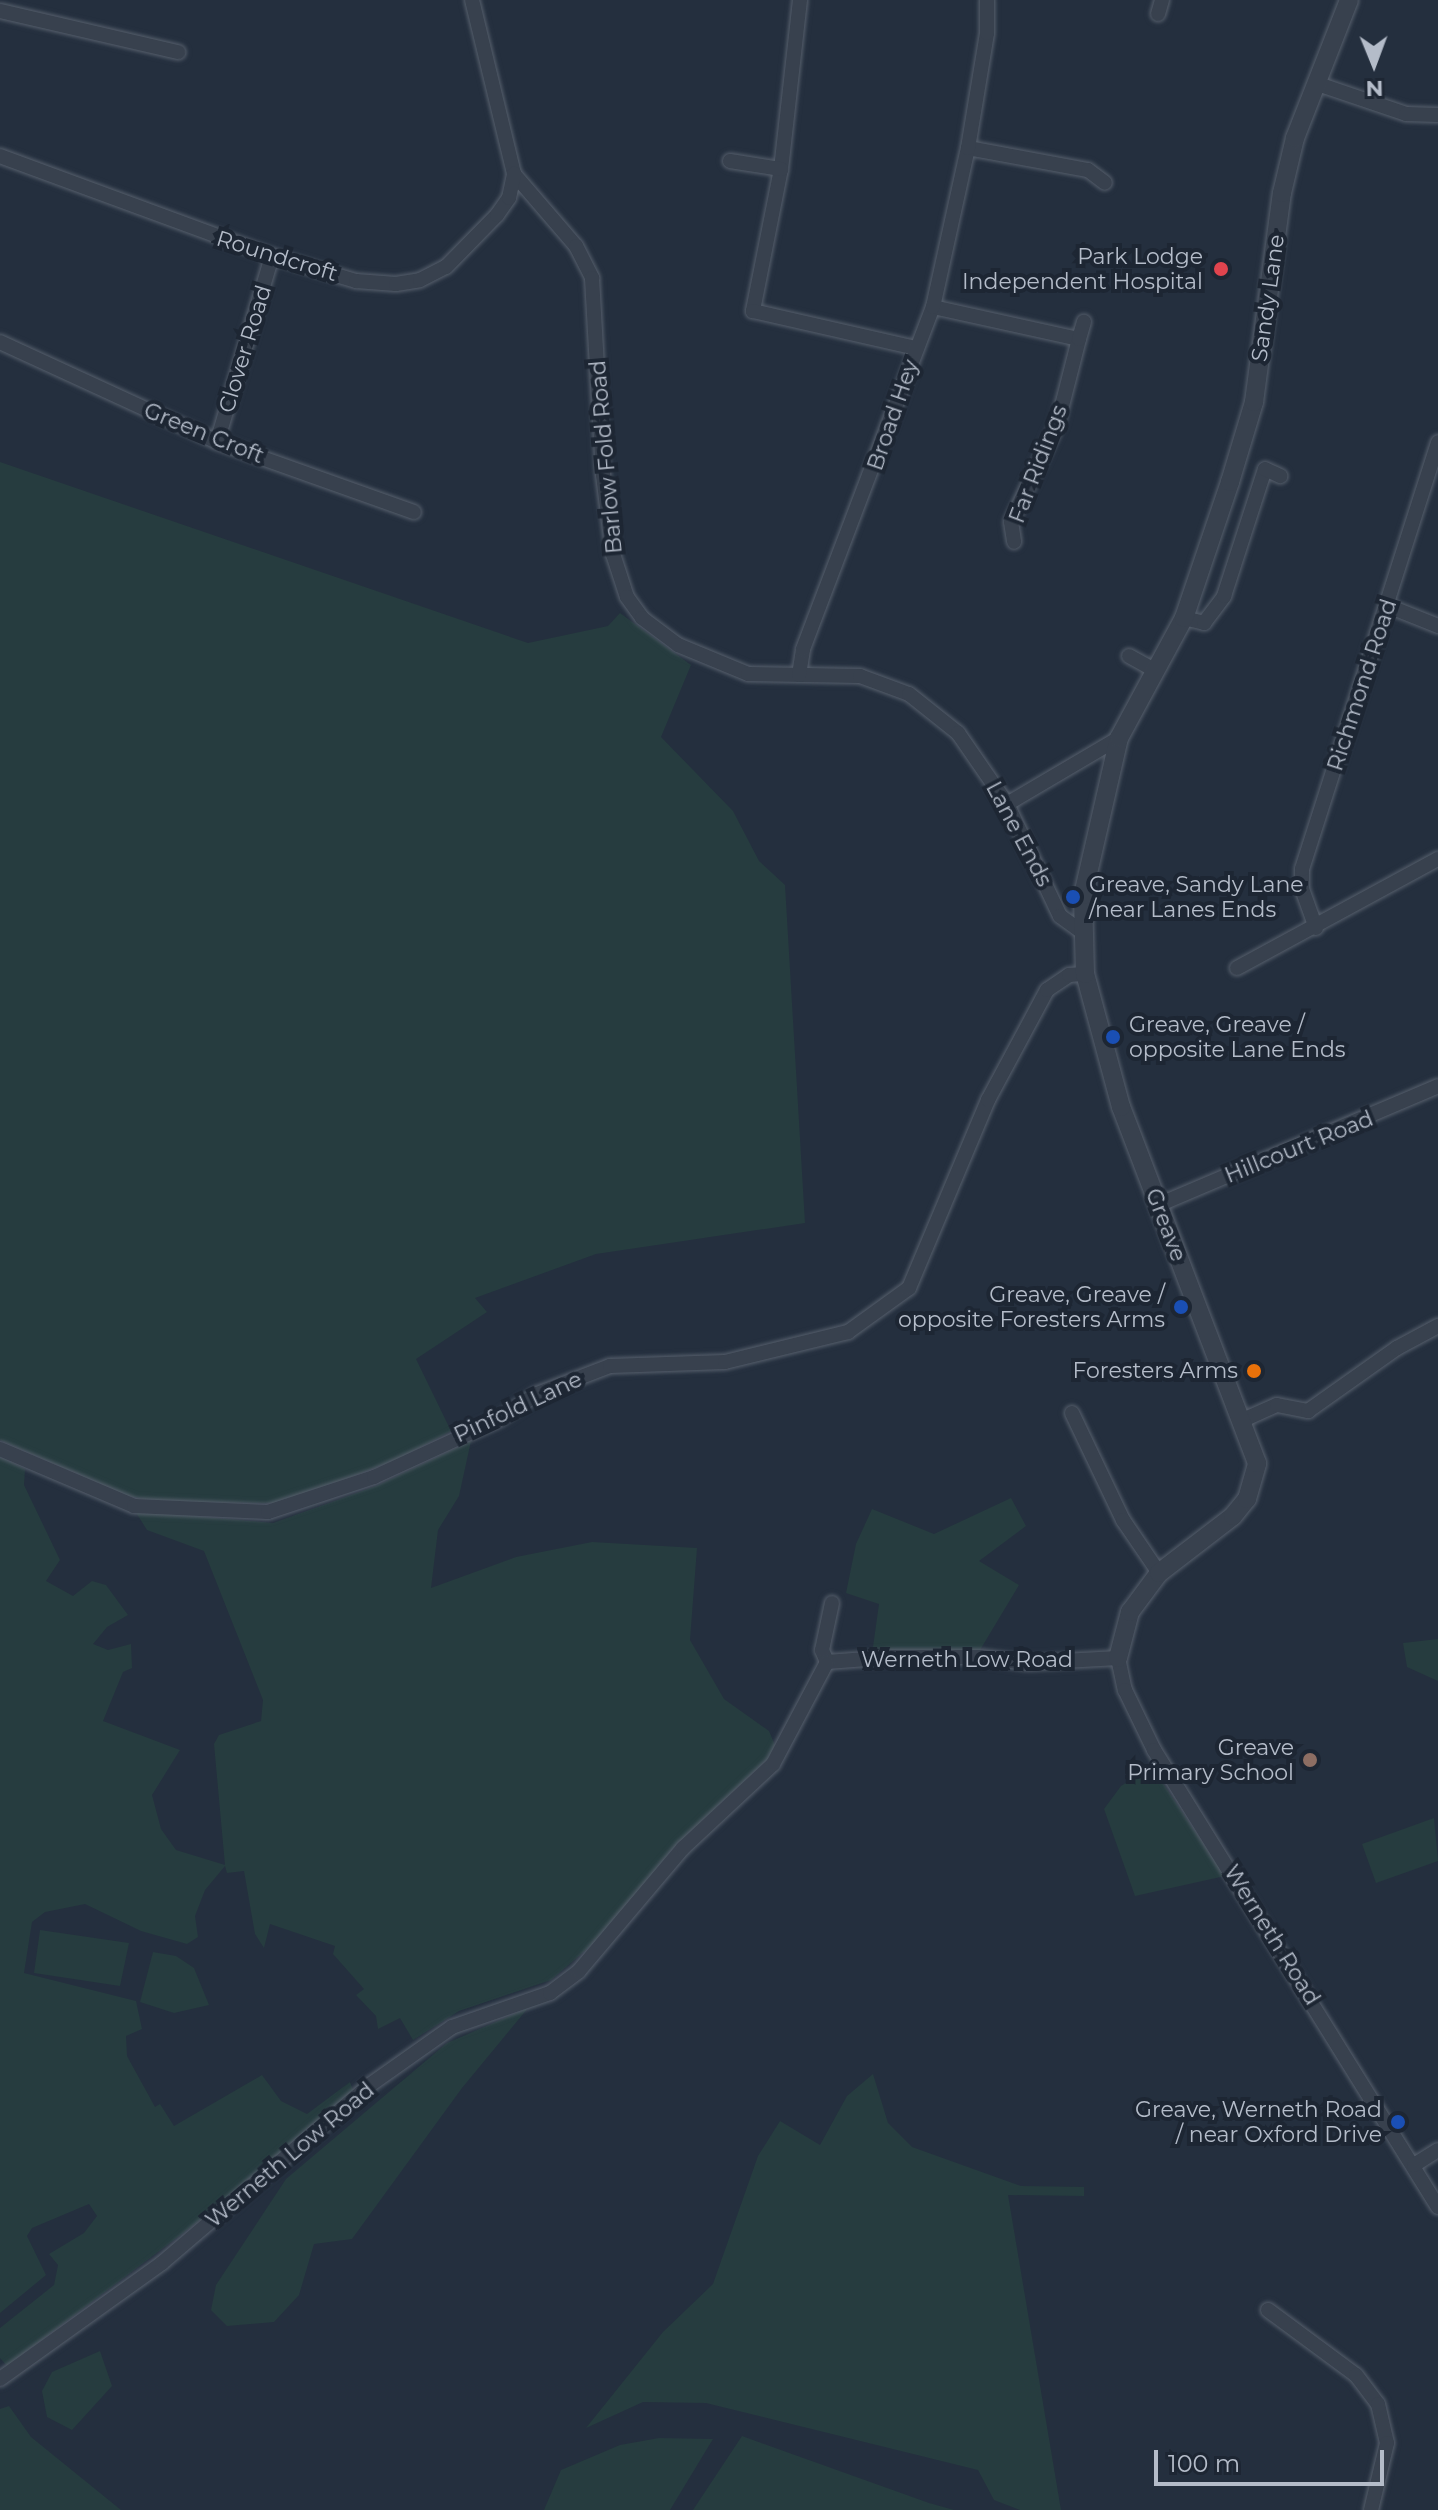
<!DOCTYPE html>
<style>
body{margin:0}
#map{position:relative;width:1438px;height:2510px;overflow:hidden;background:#242f3e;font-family:Montserrat,sans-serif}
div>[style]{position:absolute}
.green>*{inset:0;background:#263c3f}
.roads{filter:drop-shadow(0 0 2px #565f6c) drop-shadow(0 0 2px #565f6c)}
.minor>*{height:14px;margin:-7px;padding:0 7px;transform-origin:7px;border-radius:7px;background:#38414e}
.tertiary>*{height:18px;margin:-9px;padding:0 9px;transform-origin:9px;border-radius:9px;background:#38414e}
.dots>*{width:22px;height:22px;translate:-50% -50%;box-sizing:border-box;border:4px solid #1d2633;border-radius:50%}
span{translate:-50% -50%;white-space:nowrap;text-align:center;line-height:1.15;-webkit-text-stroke:8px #1d2633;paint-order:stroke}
.street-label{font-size:22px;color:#b4bcc9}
.poi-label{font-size:22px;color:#b4bcc9}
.right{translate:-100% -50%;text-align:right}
.left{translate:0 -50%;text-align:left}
.north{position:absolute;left:1334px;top:24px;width:80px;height:80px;-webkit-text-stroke:6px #1d2633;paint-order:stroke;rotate:179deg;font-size:22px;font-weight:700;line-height:32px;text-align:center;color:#b4bcc9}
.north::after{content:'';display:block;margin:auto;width:28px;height:36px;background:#b4bcc9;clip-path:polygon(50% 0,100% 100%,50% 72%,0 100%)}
.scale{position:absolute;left:1154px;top:2450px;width:230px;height:36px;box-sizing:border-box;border:4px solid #b4bcc9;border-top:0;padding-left:10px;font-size:24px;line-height:28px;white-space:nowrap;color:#b4bcc9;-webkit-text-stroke:6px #1d2633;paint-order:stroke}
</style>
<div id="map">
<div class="green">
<i style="clip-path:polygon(0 462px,528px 643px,608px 626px,620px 613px,691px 665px,661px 737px,733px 811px,759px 861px,785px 885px,805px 1223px,596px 1254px,475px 1298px,487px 1312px,416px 1359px,451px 1431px,398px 1459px,298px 1497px,274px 1503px,161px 1502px,128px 1496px,0 1440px)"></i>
<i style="clip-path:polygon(471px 1441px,459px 1496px,438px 1530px,431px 1588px,516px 1557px,592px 1542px,697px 1548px,690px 1640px,724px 1699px,769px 1731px,777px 1750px,674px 1847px,602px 1936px,551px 1980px,459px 2011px,413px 2040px,400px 2018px,378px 2029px,376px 2016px,356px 1995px,364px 1989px,333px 1954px,335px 1946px,270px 1924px,264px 1948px,255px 1934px,244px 1871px,227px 1873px,225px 1866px,205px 1890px,195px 1916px,198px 1937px,187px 1944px,141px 1931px,85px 1904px,45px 1912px,32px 1922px,24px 1973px,136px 2001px,142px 2029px,126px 2036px,127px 2056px,155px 2107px,160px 2104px,174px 2126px,262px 2075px,281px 2101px,307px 2114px,350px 2082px,354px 2092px,191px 2227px,7px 2366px,0 2358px,0 2328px,54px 2285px,58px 2265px,49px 2254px,84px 2233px,97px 2216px,89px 2204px,32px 2228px,27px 2236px,46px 2275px,0 2313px,0 1457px,25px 1469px,24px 1485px,60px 1560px,46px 1581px,73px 1596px,92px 1581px,106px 1585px,128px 1615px,107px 1627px,93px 1644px,108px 1650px,131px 1644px,132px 1668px,123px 1672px,103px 1721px,180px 1750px,152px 1795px,161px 1829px,176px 1850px,225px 1865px,214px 1744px,219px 1735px,261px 1721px,263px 1700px,204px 1551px,147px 1530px,135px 1511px,273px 1523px,376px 1486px)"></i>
<i style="clip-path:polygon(1011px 1498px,1026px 1526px,979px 1561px,1019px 1585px,980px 1650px,872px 1654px,879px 1604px,846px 1593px,856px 1544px,872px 1509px,934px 1534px)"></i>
<i style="clip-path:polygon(1438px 1639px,1438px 1681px,1407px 1667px,1403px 1643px)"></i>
<i style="clip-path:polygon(1152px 1767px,1225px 1876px,1135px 1896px,1104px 1809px,1121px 1786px)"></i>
<i style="clip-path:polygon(1434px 1818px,1438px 1861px,1376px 1883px,1362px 1844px)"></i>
<i style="clip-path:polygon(40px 1930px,129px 1943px,120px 1986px,34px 1973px)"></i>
<i style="clip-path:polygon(153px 1952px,176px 1956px,194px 1968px,209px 2005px,174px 2013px,140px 2002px)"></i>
<i style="clip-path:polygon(528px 2008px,462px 2088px,352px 2239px,314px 2244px,299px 2295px,274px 2322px,227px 2326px,211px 2310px,216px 2285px,286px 2179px,447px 2043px)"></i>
<i style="clip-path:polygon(873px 2074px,888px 2123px,912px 2147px,1021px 2186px,1084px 2187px,1084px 2196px,1008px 2195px,1061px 2510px,1020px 2510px,994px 2500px,978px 2470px,706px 2403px,643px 2402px,586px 2428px,663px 2332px,713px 2284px,758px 2156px,780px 2121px,820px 2145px,847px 2096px)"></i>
<i style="clip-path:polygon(100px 2351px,112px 2386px,72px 2430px,47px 2417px,42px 2391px,52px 2372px)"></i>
<i style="clip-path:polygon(9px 2406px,31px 2437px,121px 2510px,0 2510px,0 2409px)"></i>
<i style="clip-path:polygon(742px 2436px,929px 2503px,954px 2510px,693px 2510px)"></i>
<i style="clip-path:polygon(659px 2438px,713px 2439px,670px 2510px,544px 2510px,561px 2470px,620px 2445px)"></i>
</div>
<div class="roads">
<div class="minor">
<i style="left:472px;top:0;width:179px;rotate:76.4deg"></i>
<i style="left:514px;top:174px;width:95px;rotate:49.3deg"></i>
<i style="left:576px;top:246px;width:36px;rotate:63deg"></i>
<i style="left:592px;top:278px;width:197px;rotate:86.8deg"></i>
<i style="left:603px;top:475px;width:80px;rotate:82.8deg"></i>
<i style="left:613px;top:554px;width:45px;rotate:72deg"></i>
<i style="left:627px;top:597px;width:26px;rotate:54deg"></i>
<i style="left:642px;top:618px;width:45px;rotate:36.9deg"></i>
<i style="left:678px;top:645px;width:76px;rotate:22.5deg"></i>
<i style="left:748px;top:674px;width:112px;rotate:1deg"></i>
<i style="left:860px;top:676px;width:52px;rotate:20.2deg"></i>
<i style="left:909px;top:694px;width:63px;rotate:38.5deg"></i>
<i style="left:958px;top:733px;width:86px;rotate:55.4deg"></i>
<i style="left:1007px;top:804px;width:124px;rotate:64.7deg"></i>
<i style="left:1060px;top:916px;width:26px;rotate:36deg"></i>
<i style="left:800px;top:0;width:170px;rotate:96.4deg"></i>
<i style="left:781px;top:169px;width:145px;rotate:101.2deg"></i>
<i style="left:753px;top:311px;width:167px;rotate:12.8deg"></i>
<i style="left:0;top:11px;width:183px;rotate:13deg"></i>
<i style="left:1158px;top:14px;width:15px;rotate:-74deg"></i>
<i style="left:1315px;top:83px;width:96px;rotate:18.8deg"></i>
<i style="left:1406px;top:114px;width:32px;rotate:2deg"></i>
<i style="left:968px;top:148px;width:122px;rotate:10.4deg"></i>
<i style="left:1088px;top:170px;width:21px;rotate:37deg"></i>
<i style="left:0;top:156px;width:290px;rotate:20.2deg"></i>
<i style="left:272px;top:256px;width:88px;rotate:16.6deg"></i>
<i style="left:356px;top:281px;width:40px;rotate:4.3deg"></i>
<i style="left:396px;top:284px;width:24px;rotate:-9deg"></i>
<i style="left:420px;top:280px;width:29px;rotate:-27deg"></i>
<i style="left:446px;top:267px;width:73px;rotate:-45.6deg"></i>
<i style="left:497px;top:215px;width:21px;rotate:-55deg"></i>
<i style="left:509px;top:198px;width:25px;rotate:-78deg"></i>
<i style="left:730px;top:161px;width:52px;rotate:8.9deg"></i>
<i style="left:933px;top:307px;width:149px;rotate:12.4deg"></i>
<i style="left:1079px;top:339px;width:89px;rotate:104.3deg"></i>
<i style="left:1057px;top:425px;width:107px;rotate:115.4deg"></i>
<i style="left:1011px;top:522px;width:20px;rotate:81deg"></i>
<i style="left:1079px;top:339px;width:18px;rotate:-74deg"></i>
<i style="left:0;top:342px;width:239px;rotate:24.7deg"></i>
<i style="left:217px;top:442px;width:209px;rotate:19.6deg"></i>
<i style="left:217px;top:442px;width:194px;rotate:-73.5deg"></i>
<i style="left:1388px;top:606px;width:54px;rotate:21.8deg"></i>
<i style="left:1184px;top:618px;width:21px;rotate:14deg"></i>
<i style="left:1204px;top:623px;width:34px;rotate:-53deg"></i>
<i style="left:1224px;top:596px;width:133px;rotate:-72.1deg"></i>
<i style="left:1265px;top:469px;width:17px;rotate:25deg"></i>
<i style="left:1129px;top:656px;width:29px;rotate:29deg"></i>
<i style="left:799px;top:675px;width:26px;rotate:-81deg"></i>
<i style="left:803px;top:649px;width:366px;rotate:-69.2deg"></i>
<i style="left:933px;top:307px;width:163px;rotate:-77.6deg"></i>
<i style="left:968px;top:148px;width:117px;rotate:-80.6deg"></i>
<i style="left:987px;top:33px;width:33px;rotate:-90deg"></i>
<i style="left:1007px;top:804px;width:130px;rotate:-30.5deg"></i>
<i style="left:1316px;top:928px;width:41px;rotate:-109.7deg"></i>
<i style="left:1302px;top:889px;width:20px;rotate:-90deg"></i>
<i style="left:1302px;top:869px;width:448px;rotate:-72.3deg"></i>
<i style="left:1237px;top:968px;width:229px;rotate:-28.5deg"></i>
<i style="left:1158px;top:1205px;width:304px;rotate:-23deg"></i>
<i style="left:1072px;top:1413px;width:119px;rotate:64.5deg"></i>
<i style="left:1123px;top:1520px;width:64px;rotate:55.8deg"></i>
<i style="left:1243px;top:1420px;width:37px;rotate:-24deg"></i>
<i style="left:1277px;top:1405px;width:32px;rotate:11deg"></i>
<i style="left:1308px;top:1411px;width:109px;rotate:-35.3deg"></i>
<i style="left:1397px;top:1348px;width:47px;rotate:-28.2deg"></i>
<i style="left:0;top:1449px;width:146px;rotate:23deg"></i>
<i style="left:134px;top:1506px;width:134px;rotate:2.6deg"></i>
<i style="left:268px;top:1512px;width:112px;rotate:-18.3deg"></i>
<i style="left:374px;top:1477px;width:136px;rotate:-24.7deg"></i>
<i style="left:498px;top:1420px;width:47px;rotate:-33.7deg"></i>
<i style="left:537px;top:1394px;width:78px;rotate:-21deg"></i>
<i style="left:610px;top:1366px;width:115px;rotate:-2deg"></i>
<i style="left:725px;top:1362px;width:127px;rotate:-13.7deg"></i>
<i style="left:848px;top:1332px;width:75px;rotate:-35.8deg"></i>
<i style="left:909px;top:1288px;width:204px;rotate:-67.2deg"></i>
<i style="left:988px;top:1100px;width:125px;rotate:-61.8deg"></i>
<i style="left:1047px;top:990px;width:27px;rotate:-34deg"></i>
<i style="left:1069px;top:975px;width:16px;rotate:-4deg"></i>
<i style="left:827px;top:1662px;width:66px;rotate:-4.3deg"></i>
<i style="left:893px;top:1657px;width:87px"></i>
<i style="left:980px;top:1657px;width:48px;rotate:7.1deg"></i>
<i style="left:1028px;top:1663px;width:90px;rotate:-3.2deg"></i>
<i style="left:1118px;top:1658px;width:33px;rotate:78deg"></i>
<i style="left:1125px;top:1690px;width:67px;rotate:64.2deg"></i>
<i style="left:1154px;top:1750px;width:538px;rotate:58.14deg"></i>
<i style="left:827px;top:1662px;width:13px;rotate:-113deg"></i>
<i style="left:822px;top:1650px;width:48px;rotate:-78deg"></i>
<i style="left:1414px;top:2165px;width:28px;rotate:-32deg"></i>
<i style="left:1268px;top:2310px;width:109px;rotate:36.5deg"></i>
<i style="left:1356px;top:2375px;width:36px;rotate:53deg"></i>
<i style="left:1378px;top:2404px;width:40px;rotate:77deg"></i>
<i style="left:1387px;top:2443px;width:69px;rotate:103.4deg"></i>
<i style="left:0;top:2379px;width:199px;rotate:-35.6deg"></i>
<i style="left:162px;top:2263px;width:270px;rotate:-40.6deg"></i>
<i style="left:367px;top:2087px;width:104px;rotate:-35.2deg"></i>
<i style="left:452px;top:2027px;width:104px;rotate:-19.1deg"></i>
<i style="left:550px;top:1993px;width:36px;rotate:-37deg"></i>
<i style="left:579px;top:1971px;width:161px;rotate:-49.8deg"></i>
<i style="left:683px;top:1848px;width:123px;rotate:-43deg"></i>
<i style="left:773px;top:1764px;width:115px;rotate:-62.1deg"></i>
</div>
<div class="tertiary">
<i style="left:1118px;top:1658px;width:48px;rotate:-75.4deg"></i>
<i style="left:1130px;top:1612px;width:49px;rotate:-53.4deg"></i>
<i style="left:1159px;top:1573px;width:93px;rotate:-37.6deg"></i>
<i style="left:1233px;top:1516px;width:22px;rotate:-51deg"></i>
<i style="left:1247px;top:1499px;width:37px;rotate:-74deg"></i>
<i style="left:1257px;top:1463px;width:381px;rotate:-110.9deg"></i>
<i style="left:1121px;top:1107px;width:138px;rotate:-105.1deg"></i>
<i style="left:1085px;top:974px;width:79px;rotate:-91.5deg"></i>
<i style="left:1083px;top:895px;width:161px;rotate:-77.1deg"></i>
<i style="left:1119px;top:738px;width:136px;rotate:-61.6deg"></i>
<i style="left:1184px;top:618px;width:144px;rotate:-71.3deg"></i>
<i style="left:1230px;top:482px;width:84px;rotate:-73.3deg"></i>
<i style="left:1254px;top:402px;width:211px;rotate:-82.4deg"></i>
<i style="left:1282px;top:193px;width:57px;rotate:-76.7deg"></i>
<i style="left:1295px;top:138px;width:148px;rotate:-68.6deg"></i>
</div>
</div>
<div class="dots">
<i style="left:1221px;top:269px;background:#e0444e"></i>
<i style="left:1073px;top:897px;background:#1a4fb4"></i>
<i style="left:1113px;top:1037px;background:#1a4fb4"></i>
<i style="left:1181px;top:1307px;background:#1a4fb4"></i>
<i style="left:1254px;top:1371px;background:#e8710a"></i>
<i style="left:1310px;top:1760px;background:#8d6e63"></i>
<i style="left:1398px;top:2122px;background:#1a4fb4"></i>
</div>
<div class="street-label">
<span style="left:277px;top:256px;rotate:17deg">Roundcroft</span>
<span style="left:1268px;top:298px;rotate:-82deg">Sandy Lane</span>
<span style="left:245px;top:349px;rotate:-73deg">Clover Road</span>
<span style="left:893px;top:415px;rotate:-71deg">Broad Hey</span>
<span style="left:204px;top:433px;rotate:22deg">Green Croft</span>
<span style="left:606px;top:457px;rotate:-95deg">Barlow Fold Road</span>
<span style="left:1038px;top:464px;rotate:-69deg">Far Ridings</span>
<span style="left:1362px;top:685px;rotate:-72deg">Richmond Road</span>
<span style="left:1019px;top:834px;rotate:62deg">Lane Ends</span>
<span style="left:1299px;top:1147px;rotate:-22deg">Hillcourt Road</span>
<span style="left:1166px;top:1225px;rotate:69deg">Greave</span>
<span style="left:518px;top:1407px;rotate:-25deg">Pinfold Lane</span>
<span style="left:967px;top:1660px">Werneth Low Road</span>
<span style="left:1272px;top:1935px;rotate:58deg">Werneth Road</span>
<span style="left:290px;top:2155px;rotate:-40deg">Werneth Low Road</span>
</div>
<div class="poi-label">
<span class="right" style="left:1203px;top:269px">Park Lodge<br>Independent Hospital</span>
<span class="left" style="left:1089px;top:897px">Greave, Sandy Lane<br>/near Lanes Ends</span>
<span class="left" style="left:1129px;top:1037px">Greave, Greave /<br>opposite Lane Ends</span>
<span class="right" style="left:1165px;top:1307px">Greave, Greave /<br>opposite Foresters Arms</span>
<span class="right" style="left:1238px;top:1371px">Foresters Arms</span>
<span class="right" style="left:1294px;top:1760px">Greave<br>Primary School</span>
<span class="right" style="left:1382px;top:2122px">Greave, Werneth Road<br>/ near Oxford Drive</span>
</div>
<div class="north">N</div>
<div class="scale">100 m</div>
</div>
